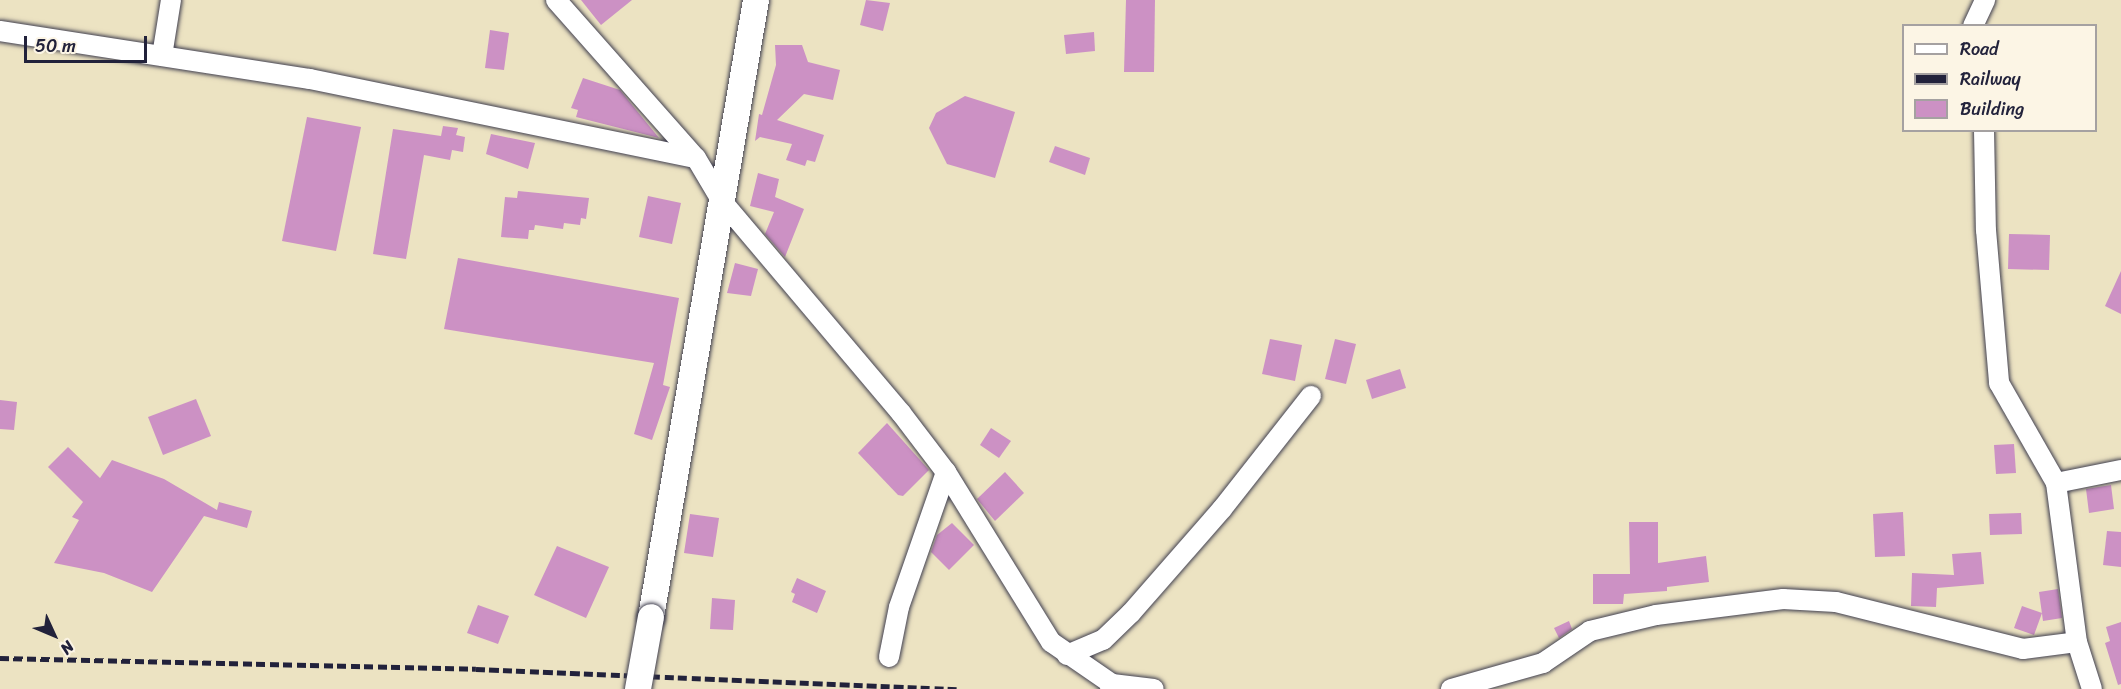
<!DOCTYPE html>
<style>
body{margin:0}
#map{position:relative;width:2121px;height:689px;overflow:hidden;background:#ece3c2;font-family:Sriracha,sans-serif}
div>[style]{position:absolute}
.building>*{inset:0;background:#cc91c4}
.roads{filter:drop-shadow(0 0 2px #403f4f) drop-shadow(0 0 2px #403f4f)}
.minor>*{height:20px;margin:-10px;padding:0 10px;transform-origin:10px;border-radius:10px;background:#fff}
.major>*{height:26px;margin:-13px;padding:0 13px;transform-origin:13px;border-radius:13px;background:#fff}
.rail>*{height:4.5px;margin-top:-2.25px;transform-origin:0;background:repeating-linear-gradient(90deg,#22223b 0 9px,transparent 0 13.5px)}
.bridges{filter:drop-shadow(0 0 2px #403f4f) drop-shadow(0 0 2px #403f4f)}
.major-bridge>*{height:26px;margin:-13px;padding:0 13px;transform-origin:13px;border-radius:13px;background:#fff}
span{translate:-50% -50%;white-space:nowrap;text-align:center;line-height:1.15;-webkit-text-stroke:5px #fcf5e5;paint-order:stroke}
.legend{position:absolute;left:1902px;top:24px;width:195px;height:108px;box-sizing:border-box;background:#fcf5e5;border:2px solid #a5a1a1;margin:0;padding:8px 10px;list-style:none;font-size:18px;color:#22223b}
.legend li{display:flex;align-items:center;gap:12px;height:30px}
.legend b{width:30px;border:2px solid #a5a1a1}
.north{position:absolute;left:24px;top:605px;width:60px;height:60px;-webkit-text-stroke:4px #fcf5e5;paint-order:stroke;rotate:134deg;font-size:16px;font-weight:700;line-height:24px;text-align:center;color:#22223b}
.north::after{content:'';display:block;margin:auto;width:21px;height:27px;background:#22223b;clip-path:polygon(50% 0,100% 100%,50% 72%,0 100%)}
.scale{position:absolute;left:24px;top:36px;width:123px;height:27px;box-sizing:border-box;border:3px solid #22223b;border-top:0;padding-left:8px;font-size:18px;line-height:21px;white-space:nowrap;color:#22223b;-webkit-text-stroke:4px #fcf5e5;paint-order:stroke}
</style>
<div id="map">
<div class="building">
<i style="clip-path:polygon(581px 0,632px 0,601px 25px)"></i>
<i style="clip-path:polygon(866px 0,890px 3px,883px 31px,860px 25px)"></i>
<i style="clip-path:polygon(1126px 0,1155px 0,1154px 72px,1124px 72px)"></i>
<i style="clip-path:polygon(490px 30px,509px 33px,504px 70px,485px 68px)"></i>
<i style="clip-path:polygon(1094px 32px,1095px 51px,1066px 54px,1064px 35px)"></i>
<i style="clip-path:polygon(775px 45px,802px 45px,808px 62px,840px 70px,833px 100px,804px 94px,777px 120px,824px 135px,815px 162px,807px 160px,805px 166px,786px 160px,792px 144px,760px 137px,755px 141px,759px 114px,762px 115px,776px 65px)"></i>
<i style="clip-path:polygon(583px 78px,620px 90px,659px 138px,576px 117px,578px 110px,571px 108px)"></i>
<i style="clip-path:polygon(965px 96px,1015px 112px,995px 178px,947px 164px,929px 128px,936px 113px)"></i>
<i style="clip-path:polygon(307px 117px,361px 127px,336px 251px,282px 241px)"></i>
<i style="clip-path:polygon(443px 126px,458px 128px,456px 135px,465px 137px,463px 152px,452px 150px,450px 160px,424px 155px,406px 259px,373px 254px,393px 129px,441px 136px)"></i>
<i style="clip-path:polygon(491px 134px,535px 143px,528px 169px,486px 154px)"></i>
<i style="clip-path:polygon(1055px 146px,1090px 158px,1085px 175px,1049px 162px)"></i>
<i style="clip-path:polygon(758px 173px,779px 179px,775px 197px,804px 209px,785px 257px,765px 234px,774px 212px,750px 206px)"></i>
<i style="clip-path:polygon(518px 191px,589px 198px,586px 219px,581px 218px,580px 225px,564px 223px,563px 229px,535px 225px,534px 230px,529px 230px,528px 239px,501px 237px,505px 197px,517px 198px)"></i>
<i style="clip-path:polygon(648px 196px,681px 203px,672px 244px,639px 237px)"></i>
<i style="clip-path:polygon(2009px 234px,2050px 235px,2049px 270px,2008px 269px)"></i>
<i style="clip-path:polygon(458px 258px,679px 298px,663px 385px,670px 387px,652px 440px,634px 434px,654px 363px,444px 329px)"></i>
<i style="clip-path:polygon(735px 263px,758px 269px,751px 296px,727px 293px)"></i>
<i style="clip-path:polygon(2121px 271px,2121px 314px,2105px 306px)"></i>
<i style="clip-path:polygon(1270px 339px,1302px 345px,1295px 381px,1262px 374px)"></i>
<i style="clip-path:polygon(1335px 339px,1356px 344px,1346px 384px,1325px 379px)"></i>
<i style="clip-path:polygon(1400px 369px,1406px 388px,1372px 399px,1366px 380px)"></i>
<i style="clip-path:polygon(196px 399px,211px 436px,163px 455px,148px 417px)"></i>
<i style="clip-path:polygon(0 400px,17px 402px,14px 430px,0 429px)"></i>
<i style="clip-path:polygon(887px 423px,929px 470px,903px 496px,898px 495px,858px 453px)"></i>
<i style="clip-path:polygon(991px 428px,1011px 441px,999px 458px,980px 445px)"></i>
<i style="clip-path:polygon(2014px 444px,2016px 473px,1996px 474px,1994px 445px)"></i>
<i style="clip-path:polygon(68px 447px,100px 478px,112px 460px,164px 479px,217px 510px,219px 502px,252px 511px,247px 528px,204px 516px,152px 592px,104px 573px,54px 563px,79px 520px,72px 517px,83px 502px,48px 467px)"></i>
<i style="clip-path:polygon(1005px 472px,1024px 493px,995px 521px,977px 499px)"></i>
<i style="clip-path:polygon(2111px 485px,2114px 509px,2089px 513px,2086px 489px)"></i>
<i style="clip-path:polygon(1903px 512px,1905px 556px,1875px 557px,1873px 514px)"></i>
<i style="clip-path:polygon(2021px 513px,2022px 534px,1990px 535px,1989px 514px)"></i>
<i style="clip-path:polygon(690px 514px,719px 518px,713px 557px,684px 553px)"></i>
<i style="clip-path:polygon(1629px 522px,1658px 522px,1658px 563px,1706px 556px,1709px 582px,1667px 587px,1667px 591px,1624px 594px,1623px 604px,1593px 604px,1593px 574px,1630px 574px)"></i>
<i style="clip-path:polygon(952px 523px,974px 545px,949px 570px,931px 552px,937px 535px)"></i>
<i style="clip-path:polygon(2107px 531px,2121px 532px,2121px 567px,2103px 565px)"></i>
<i style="clip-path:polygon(557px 546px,609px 567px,586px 618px,534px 595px)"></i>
<i style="clip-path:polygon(1981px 552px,1984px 584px,1937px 588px,1936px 607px,1911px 606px,1912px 573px,1954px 575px,1952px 554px)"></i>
<i style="clip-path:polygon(797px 578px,826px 591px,817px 613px,792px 602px,795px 594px,791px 592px)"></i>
<i style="clip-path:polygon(2058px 589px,2062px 618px,2043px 621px,2039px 592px)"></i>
<i style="clip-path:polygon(712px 598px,735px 600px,733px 630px,710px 629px)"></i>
<i style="clip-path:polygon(478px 605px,509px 616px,498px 644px,467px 633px)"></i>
<i style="clip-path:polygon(2022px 606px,2042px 613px,2034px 635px,2014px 628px)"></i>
<i style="clip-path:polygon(1569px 621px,1572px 629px,1559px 638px,1554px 628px)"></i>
<i style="clip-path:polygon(2121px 622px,2121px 684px,2118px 685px,2105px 643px,2110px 641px,2106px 627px)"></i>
</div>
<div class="roads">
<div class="minor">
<i style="left:556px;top:0;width:211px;rotate:48.5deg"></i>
<i style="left:696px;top:158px;width:49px;rotate:59.2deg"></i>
<i style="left:721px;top:200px;width:279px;rotate:49.8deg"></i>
<i style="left:901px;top:413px;width:74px;rotate:52.7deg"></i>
<i style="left:946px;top:472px;width:200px;rotate:58.3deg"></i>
<i style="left:1051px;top:642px;width:74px;rotate:34.5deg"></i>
<i style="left:1112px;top:684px;width:5px;rotate:112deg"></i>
<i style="left:1973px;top:26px;width:29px;rotate:-65deg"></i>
<i style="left:0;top:31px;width:314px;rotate:8.8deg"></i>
<i style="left:310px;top:79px;width:394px;rotate:11.6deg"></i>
<i style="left:162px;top:56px;width:57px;rotate:-80.9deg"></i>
<i style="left:1984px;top:130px;width:100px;rotate:88.9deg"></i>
<i style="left:1986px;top:230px;width:154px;rotate:85.1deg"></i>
<i style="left:1999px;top:383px;width:115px;rotate:60.3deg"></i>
<i style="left:2056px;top:483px;width:160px;rotate:82.5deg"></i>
<i style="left:2077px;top:642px;width:49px;rotate:72.3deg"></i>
<i style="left:2056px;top:483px;width:66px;rotate:-11.3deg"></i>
<i style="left:1067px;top:655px;width:39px;rotate:-23deg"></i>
<i style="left:1103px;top:640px;width:39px;rotate:-44deg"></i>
<i style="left:1131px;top:613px;width:138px;rotate:-48.8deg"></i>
<i style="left:1222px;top:509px;width:144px;rotate:-51.8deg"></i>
<i style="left:889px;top:657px;width:51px;rotate:-78.7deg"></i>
<i style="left:899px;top:607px;width:143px;rotate:-70.8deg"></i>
<i style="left:1112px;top:684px;width:42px;rotate:6.8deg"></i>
<i style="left:1451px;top:689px;width:96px;rotate:-15.8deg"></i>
<i style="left:1543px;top:663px;width:57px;rotate:-34.2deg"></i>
<i style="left:1590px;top:631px;width:68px;rotate:-13.6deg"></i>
<i style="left:1656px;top:615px;width:128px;rotate:-7.2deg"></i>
<i style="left:1783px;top:599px;width:53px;rotate:3.2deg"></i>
<i style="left:1836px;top:602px;width:193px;rotate:14.1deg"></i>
<i style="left:2023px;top:649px;width:54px;rotate:-7.4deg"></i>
</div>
<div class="major">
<i style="left:651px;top:617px;width:626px;rotate:-80.34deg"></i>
</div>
</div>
<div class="rail">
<i style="left:0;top:658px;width:476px;rotate:1.3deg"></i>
<i style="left:476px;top:669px;width:482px;rotate:2.4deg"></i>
</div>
<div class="bridges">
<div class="major-bridge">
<i style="left:638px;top:689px;width:73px;rotate:-79.8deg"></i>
</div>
</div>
<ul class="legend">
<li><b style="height:8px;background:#fff"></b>Road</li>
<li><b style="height:8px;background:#22223b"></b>Railway</li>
<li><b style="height:16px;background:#cc91c4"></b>Building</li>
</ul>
<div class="north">N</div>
<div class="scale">50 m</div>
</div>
